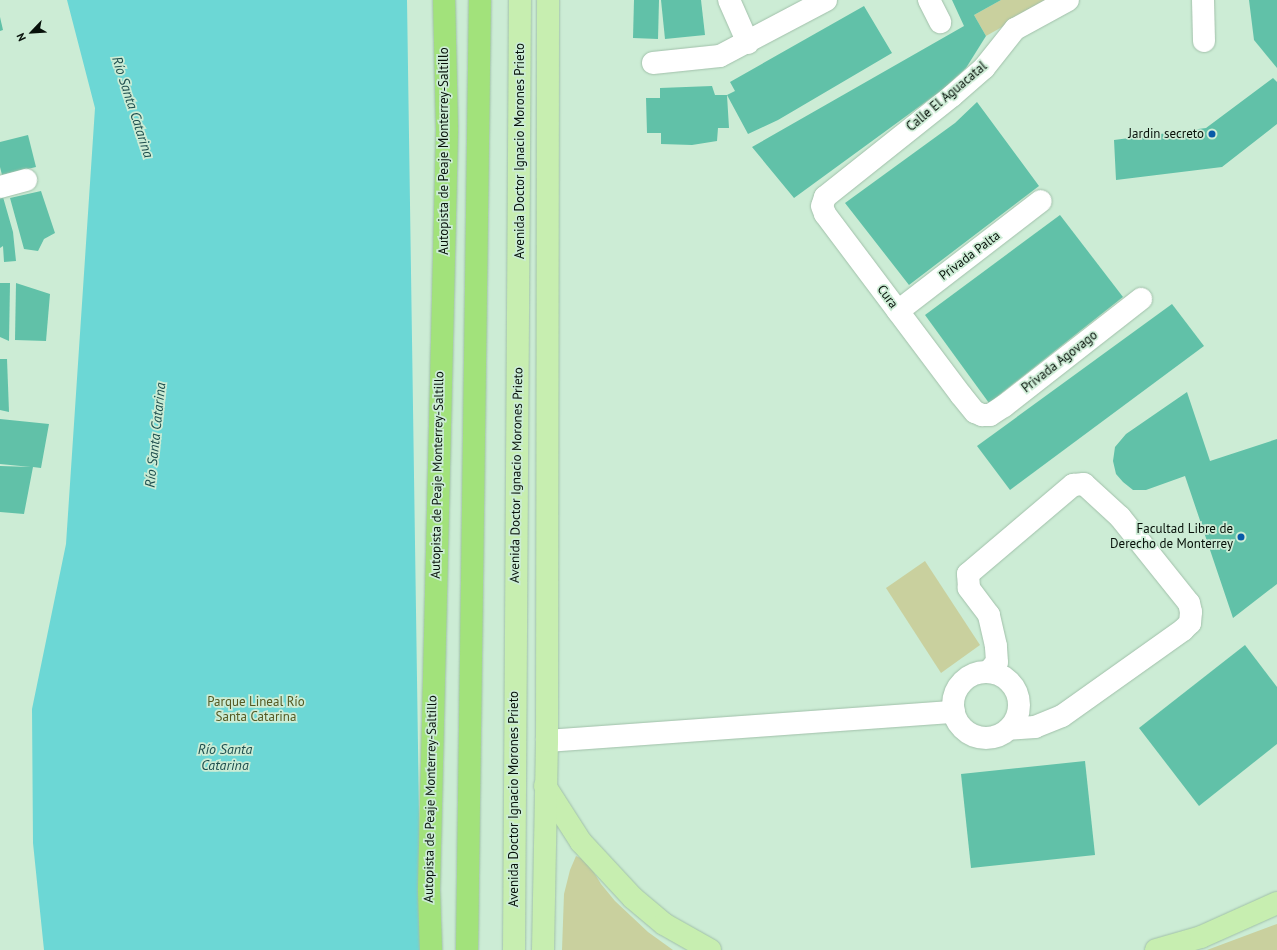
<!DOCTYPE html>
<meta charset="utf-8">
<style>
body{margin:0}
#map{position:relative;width:1277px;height:950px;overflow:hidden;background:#ccecd5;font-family:"PT Sans",sans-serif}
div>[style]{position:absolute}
.green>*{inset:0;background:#c9d09e}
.water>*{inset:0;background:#6cd7d5}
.building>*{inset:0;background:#61c1a8}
.roads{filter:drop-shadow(0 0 1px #a1c0aa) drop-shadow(0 0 1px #a1c0aa)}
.minor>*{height:22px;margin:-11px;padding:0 11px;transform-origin:11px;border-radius:11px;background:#fff}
.minor>.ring{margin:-11px;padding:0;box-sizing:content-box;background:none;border:22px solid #fff;border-radius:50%}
.major>*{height:22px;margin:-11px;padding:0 11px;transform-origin:11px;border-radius:11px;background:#c7eeb0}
.highway>*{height:22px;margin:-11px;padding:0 11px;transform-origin:11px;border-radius:11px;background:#a2e27b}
.dots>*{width:11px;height:11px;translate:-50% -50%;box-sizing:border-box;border:2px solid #ccecd5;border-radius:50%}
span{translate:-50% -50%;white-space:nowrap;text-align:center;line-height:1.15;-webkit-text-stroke:3.5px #ccecd5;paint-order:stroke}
.street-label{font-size:13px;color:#07110a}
.poi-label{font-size:13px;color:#07110a}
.right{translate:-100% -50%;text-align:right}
.park-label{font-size:13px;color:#535923}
.water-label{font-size:14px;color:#1e4e4e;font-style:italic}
.north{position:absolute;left:12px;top:12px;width:40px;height:40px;-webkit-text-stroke:3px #ccecd5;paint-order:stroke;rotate:245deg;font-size:11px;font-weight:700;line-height:16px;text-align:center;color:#07110a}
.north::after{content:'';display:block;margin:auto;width:14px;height:18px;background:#07110a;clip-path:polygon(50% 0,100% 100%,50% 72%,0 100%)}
</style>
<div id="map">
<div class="green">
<i style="clip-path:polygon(1001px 0,1050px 0,986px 36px,974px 15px)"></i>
<i style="clip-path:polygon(925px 561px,980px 645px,941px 673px,886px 588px)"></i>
<i style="clip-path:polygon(576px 856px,587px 861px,601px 884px,615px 901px,648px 932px,673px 950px,562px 950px,564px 894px,570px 870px)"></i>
<i style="clip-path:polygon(1277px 924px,1277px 950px,1207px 950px,1274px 925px)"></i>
</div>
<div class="water">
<i style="clip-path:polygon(67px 0,407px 0,421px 950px,44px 950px,33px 843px,32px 709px,66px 544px,95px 108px)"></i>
</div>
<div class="building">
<i style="clip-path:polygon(634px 0,659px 0,658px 39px,633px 38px)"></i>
<i style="clip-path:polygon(661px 0,701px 0,705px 35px,665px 39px)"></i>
<i style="clip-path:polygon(952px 0,1001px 0,974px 15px,986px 36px,966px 68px,942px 90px,794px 198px,752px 147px,964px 26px)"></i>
<i style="clip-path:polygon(1249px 0,1277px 0,1277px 68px,1254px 40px)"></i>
<i style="clip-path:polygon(864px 6px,892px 53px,778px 120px,748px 134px,727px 95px,735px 91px,730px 82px)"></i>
<i style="clip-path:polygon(0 17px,3px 30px,0 31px)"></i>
<i style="clip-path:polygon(1273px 78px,1277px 82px,1277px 124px,1222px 167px,1116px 180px,1114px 140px,1206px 128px)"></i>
<i style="clip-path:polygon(712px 86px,715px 95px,727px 95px,729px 128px,718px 128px,717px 141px,692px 145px,661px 144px,661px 133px,647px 133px,646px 98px,660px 98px,660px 88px)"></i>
<i style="clip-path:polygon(977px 102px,1039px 186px,909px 285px,845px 203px,955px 123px)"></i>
<i style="clip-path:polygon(28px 135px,36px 167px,2px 175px,0 167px,0 142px)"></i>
<i style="clip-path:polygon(41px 191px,55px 233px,44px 239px,38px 251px,24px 249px,10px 198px)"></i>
<i style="clip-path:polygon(3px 197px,13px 232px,16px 261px,4px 262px,3px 246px,0 248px,0 198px)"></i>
<i style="clip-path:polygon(1060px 215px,1123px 297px,989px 403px,925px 315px)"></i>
<i style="clip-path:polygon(0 283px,10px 283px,9px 341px,0 337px)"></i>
<i style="clip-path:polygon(16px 283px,50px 294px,46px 341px,15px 340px)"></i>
<i style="clip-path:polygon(1172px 304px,1204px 346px,1010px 490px,977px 446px)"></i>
<i style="clip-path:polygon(0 359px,7px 359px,9px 412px,0 410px)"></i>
<i style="clip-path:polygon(1187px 392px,1210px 461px,1277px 439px,1277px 584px,1233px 618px,1185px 476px,1146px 490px,1133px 490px,1123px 482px,1116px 474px,1113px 461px,1115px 447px,1126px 434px)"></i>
<i style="clip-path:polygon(0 419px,49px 424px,41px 468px,33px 467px,24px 514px,0 512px,0 466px,31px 467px,0 464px)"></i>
<i style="clip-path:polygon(1245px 645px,1277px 687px,1277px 744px,1199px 806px,1139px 728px)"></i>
<i style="clip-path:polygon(1085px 761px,1095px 855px,971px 868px,961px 774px)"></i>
</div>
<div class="roads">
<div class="minor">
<i style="left:729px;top:0;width:47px;rotate:66.2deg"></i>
<i style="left:929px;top:0;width:25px;rotate:63deg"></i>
<i style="left:1068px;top:0;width:60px;rotate:151.3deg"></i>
<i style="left:1015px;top:29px;width:50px;rotate:128.5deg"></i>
<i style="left:984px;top:68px;width:43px;rotate:138.8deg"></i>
<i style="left:952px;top:96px;width:162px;rotate:141.5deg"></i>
<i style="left:825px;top:197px;width:9px;rotate:108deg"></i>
<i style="left:822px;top:206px;width:9px;rotate:69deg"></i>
<i style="left:825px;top:214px;width:226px;rotate:53.1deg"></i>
<i style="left:961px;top:395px;width:22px;rotate:51deg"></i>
<i style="left:975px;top:412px;width:8px;rotate:23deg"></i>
<i style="left:982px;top:415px;width:8px"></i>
<i style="left:990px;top:415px;width:17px;rotate:-33deg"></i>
<i style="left:1004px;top:406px;width:174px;rotate:-38deg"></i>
<i style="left:1203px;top:0;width:41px;rotate:88.6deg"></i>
<i style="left:653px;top:63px;width:67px;rotate:-6deg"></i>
<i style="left:720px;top:56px;width:120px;rotate:-27.8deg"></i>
<i style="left:0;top:187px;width:27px;rotate:-15deg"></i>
<i style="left:898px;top:311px;width:180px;rotate:-37.6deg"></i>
<i style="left:988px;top:672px;width:13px;rotate:-48deg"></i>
<i style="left:997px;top:662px;width:16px;rotate:-94deg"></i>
<i style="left:996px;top:646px;width:32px;rotate:-103deg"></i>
<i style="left:989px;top:615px;width:34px;rotate:-127deg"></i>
<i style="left:969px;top:588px;width:14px;rotate:-94deg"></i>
<i style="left:968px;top:574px;width:138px;rotate:-40.3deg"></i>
<i style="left:1073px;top:485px;width:11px;rotate:-5deg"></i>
<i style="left:1084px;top:484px;width:49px;rotate:42.5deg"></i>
<i style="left:1120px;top:517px;width:110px;rotate:51.3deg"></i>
<i style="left:1189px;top:603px;width:9px;rotate:77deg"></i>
<i style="left:1191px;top:612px;width:11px;rotate:95deg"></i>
<i style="left:1190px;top:623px;width:10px;rotate:135deg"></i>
<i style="left:1183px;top:630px;width:148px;rotate:144.6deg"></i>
<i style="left:1062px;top:716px;width:29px;rotate:158deg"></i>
<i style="left:1035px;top:727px;width:26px;rotate:176deg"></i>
<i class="ring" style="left:953px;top:672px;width:44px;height:44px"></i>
<i style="left:547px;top:741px;width:408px;rotate:-4.1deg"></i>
</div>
<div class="major">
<i style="left:545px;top:786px;width:67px;rotate:57.3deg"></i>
<i style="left:581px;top:842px;width:76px;rotate:47.1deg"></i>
<i style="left:633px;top:898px;width:40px;rotate:40deg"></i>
<i style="left:664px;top:924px;width:53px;rotate:29.5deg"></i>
<i style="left:514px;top:950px;width:950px;rotate:-89.64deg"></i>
<i style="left:543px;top:950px;width:209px;rotate:-88.9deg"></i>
<i style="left:547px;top:741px;width:741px;rotate:-89.92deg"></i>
<i style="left:1156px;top:950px;width:47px;rotate:-16.1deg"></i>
<i style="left:1201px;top:937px;width:83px;rotate:-24.1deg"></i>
</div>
<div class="highway">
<i style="left:431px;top:950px;width:61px;rotate:-91.9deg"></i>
<i style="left:429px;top:889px;width:760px;rotate:-88.64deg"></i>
<i style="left:447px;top:129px;width:129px;rotate:-91.3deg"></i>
<i style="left:467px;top:950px;width:950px;rotate:-89.22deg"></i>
</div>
</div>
<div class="dots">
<i style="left:1212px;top:134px;background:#085aa8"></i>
<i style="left:1241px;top:537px;background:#085aa8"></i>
</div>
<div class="street-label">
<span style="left:947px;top:97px;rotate:-40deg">Calle El Aguacatal</span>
<span style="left:444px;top:151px;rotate:-90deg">Autopista de Peaje Monterrey-Saltillo</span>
<span style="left:520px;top:151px;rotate:-90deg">Avenida Doctor Ignacio Morones Prieto</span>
<span style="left:970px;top:256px;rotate:-37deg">Privada Palta</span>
<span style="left:887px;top:297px;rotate:53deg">Cura</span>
<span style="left:1060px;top:362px;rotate:-38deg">Privada Agovago</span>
<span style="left:438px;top:475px;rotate:-89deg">Autopista de Peaje Monterrey-Saltillo</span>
<span style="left:517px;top:475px;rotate:-89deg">Avenida Doctor Ignacio Morones Prieto</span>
<span style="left:431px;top:799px;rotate:-89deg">Autopista de Peaje Monterrey-Saltillo</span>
<span style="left:514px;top:799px;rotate:-90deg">Avenida Doctor Ignacio Morones Prieto</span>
</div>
<div class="poi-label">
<span class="right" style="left:1204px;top:134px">Jardin secreto</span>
<span class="right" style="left:1233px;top:537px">Facultad Libre de<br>Derecho de Monterrey</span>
</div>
<div class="park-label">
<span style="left:256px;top:710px">Parque Lineal Río<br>Santa Catarina</span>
</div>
<div class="water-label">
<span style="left:133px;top:107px;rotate:72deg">Río Santa Catarina</span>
<span style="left:155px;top:435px;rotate:-84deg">Río Santa Catarina</span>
<span style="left:225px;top:757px">Río Santa<br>Catarina</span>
</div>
<div class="north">N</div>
</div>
